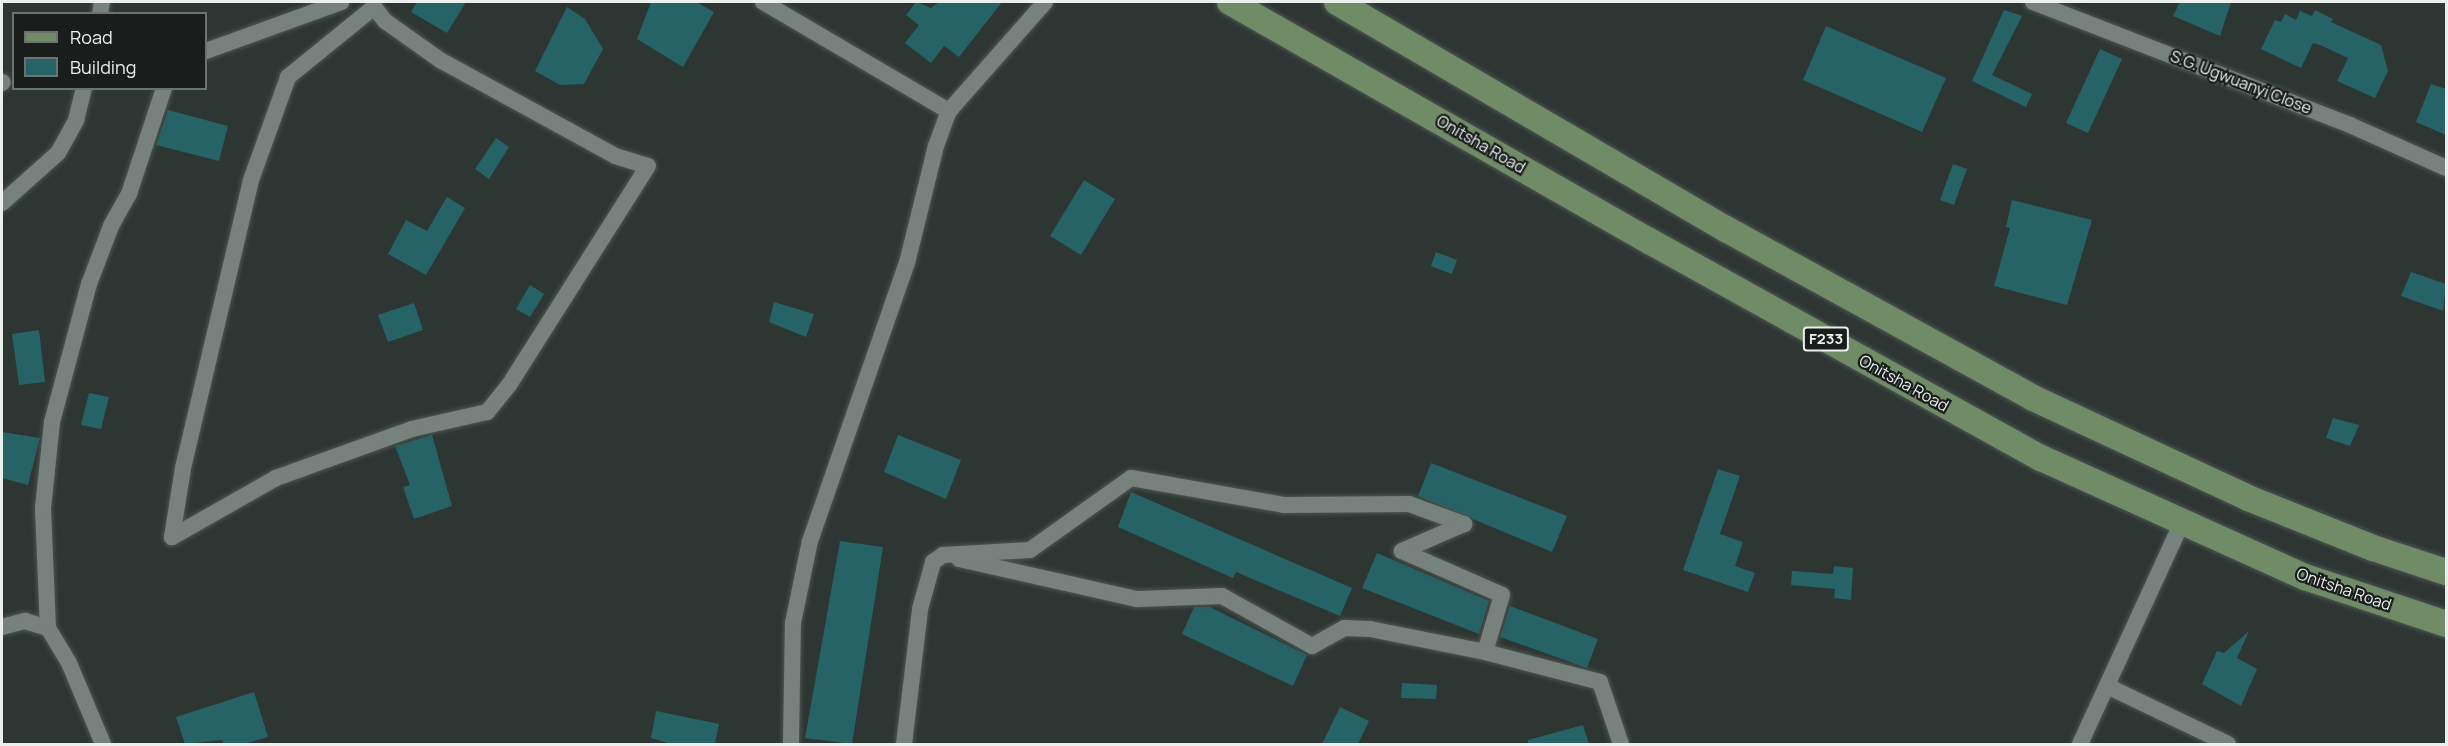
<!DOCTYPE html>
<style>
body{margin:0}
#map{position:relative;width:2448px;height:746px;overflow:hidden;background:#2e3633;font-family:Manrope,sans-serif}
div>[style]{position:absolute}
.building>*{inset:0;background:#256366}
.roads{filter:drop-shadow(0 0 2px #4d5551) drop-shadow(0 0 2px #4d5551)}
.street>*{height:16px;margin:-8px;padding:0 8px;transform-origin:8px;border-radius:8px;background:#77817d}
.primary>*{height:26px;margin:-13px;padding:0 13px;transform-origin:13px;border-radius:13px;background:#6f8c67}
span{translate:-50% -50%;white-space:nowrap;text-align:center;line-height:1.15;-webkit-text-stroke:4.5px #191d1b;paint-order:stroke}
.shield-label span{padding:2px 4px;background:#191d1b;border:2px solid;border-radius:4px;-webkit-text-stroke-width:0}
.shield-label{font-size:15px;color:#ebf0ee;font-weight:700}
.street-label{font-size:16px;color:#ebf0ee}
.frame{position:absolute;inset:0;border:3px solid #ebf0ee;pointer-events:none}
.legend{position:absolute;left:12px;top:12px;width:195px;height:78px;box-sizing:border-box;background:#191d1b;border:2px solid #6d716f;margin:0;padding:8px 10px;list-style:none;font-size:18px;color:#ebf0ee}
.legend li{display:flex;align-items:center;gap:12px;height:30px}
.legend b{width:30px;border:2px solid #6d716f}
</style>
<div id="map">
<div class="building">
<i style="clip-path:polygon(417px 2px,466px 2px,447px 33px,411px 12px)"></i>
<i style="clip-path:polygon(651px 2px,696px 2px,714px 12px,683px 67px,637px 39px)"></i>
<i style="clip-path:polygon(916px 2px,931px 8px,939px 2px,1002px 2px,959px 57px,944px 46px,931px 63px,905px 43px,919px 25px,906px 15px)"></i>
<i style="clip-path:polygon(2180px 2px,2231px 2px,2220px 36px,2173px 16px)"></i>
<i style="clip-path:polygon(567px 7px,585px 19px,603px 49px,584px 84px,560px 85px,535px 71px)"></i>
<i style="clip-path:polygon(2004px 10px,2022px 16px,1992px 75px,2032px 94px,2026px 107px,1972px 81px)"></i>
<i style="clip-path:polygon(2315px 10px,2333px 19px,2331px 22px,2381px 45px,2388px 71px,2375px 98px,2337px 81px,2348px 58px,2320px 45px,2313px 43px,2301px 68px,2261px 49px,2275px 20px,2281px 22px,2285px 14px,2296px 20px,2300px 11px,2312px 16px)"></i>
<i style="clip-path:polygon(1826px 26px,1946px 78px,1922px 132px,1803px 80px)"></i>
<i style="clip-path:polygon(2100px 49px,2122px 59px,2088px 133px,2066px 123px)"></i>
<i style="clip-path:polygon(2431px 84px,2446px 89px,2446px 135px,2416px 122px)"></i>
<i style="clip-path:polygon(168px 110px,228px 126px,219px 161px,156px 145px)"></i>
<i style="clip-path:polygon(496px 138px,509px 147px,489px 179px,475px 169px)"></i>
<i style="clip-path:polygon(1953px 164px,1967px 169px,1954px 205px,1940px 200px)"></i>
<i style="clip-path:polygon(1084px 180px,1115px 199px,1081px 255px,1050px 236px)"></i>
<i style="clip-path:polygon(447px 197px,465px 208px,426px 275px,388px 254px,406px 220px,427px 231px)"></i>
<i style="clip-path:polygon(2012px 200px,2092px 220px,2067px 305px,1994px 286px,2010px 228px,2006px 227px)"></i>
<i style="clip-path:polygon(1436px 252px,1457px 260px,1452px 274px,1431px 266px)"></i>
<i style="clip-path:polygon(2411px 272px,2446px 284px,2443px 311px,2401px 296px)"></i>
<i style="clip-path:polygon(530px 285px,544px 294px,530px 317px,516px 309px)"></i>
<i style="clip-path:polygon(774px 302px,814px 314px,806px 337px,769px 322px)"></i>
<i style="clip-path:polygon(414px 303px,423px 330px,388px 342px,378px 315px)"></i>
<i style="clip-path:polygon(39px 330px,45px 382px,19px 385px,12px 334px)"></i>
<i style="clip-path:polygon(89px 393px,109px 397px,101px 429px,81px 425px)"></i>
<i style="clip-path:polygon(2333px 418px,2359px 425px,2350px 446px,2326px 438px)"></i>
<i style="clip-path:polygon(2px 432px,40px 438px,28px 485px,2px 478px)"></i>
<i style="clip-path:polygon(432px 435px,452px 506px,414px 519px,403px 487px,410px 485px,395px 446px)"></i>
<i style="clip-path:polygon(898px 435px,961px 460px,946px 499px,884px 472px)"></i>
<i style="clip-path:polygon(1431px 463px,1567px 516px,1552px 552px,1418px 496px)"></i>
<i style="clip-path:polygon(1718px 469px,1740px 476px,1720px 534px,1743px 542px,1735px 566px,1755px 573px,1748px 592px,1683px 570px)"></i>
<i style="clip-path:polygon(1131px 492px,1352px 588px,1340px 616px,1236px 572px,1233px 578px,1118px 527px)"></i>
<i style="clip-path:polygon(840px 541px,883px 547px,852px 744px,805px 738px)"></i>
<i style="clip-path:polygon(1377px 553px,1489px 601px,1479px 634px,1362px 588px)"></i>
<i style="clip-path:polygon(1834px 566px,1853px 568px,1851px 600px,1834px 598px,1835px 589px,1791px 585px,1792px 571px,1833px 574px)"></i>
<i style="clip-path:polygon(1510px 606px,1598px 639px,1587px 668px,1500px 637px)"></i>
<i style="clip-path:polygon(1194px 607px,1210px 607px,1307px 655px,1293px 686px,1182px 634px)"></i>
<i style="clip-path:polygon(2249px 631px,2237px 658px,2257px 669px,2241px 706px,2202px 684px,2217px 651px,2224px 653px)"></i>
<i style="clip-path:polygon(1402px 683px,1437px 685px,1436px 699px,1401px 698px)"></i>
<i style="clip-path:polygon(254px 692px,268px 737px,244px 744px,224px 744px,222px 740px,185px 744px,176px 717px)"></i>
<i style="clip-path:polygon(1340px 707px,1369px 721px,1358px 744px,1322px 744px)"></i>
<i style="clip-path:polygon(656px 711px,719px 724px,715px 744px,671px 744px,651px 738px)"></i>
<i style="clip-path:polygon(1583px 725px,1589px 744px,1528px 744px,1528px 740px)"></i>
</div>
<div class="roads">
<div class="street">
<i style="left:763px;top:2px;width:216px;rotate:30.4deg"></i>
<i style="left:2033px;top:2px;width:340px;rotate:21.2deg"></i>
<i style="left:2350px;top:125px;width:105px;rotate:24.1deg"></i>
<i style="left:374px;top:7px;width:18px;rotate:52deg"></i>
<i style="left:385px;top:21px;width:67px;rotate:35.3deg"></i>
<i style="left:440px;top:60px;width:200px;rotate:28.7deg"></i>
<i style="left:615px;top:156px;width:34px;rotate:17deg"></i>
<i style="left:648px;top:166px;width:259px;rotate:122.4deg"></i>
<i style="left:509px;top:385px;width:35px;rotate:129deg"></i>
<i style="left:487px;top:412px;width:77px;rotate:167.2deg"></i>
<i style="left:412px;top:429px;width:145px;rotate:160.2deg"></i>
<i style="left:276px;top:478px;width:120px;rotate:150.4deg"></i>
<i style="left:172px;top:537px;width:70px;rotate:-80.9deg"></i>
<i style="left:183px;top:468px;width:296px;rotate:-76.7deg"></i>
<i style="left:251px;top:180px;width:109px;rotate:-70.2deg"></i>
<i style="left:288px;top:77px;width:111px;rotate:-39.1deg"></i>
<i style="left:100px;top:14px;width:12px;rotate:-81deg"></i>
<i style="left:206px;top:51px;width:144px;rotate:-19.9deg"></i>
<i style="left:2px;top:83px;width:1px;rotate:-45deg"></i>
<i style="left:2px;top:203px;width:75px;rotate:-41.8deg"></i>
<i style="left:58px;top:153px;width:38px;rotate:-61deg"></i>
<i style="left:76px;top:120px;width:33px;rotate:-76deg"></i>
<i style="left:959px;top:559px;width:182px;rotate:12.7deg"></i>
<i style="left:1137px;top:599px;width:85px;rotate:-2deg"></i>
<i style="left:1222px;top:596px;width:103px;rotate:29.1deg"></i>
<i style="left:1312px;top:646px;width:37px;rotate:-29deg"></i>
<i style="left:1344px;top:628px;width:26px;rotate:2deg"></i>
<i style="left:1370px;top:629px;width:117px;rotate:11.3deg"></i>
<i style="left:2px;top:627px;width:24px;rotate:-15deg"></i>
<i style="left:25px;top:621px;width:24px;rotate:17deg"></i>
<i style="left:48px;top:628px;width:41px;rotate:59deg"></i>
<i style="left:69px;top:663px;width:88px;rotate:67.2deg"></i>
<i style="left:48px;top:628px;width:120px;rotate:-92.4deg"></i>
<i style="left:43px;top:508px;width:86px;rotate:-84deg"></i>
<i style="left:52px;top:422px;width:143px;rotate:-75deg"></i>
<i style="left:89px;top:284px;width:62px;rotate:-69.2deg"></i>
<i style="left:111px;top:226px;width:37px;rotate:-61deg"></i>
<i style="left:129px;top:194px;width:112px;rotate:-71.7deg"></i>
<i style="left:2107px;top:686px;width:134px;rotate:25.6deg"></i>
<i style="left:791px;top:744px;width:121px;rotate:-89.1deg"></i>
<i style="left:793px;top:623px;width:84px;rotate:-78.3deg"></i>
<i style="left:810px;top:541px;width:294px;rotate:-70.8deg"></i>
<i style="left:907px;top:263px;width:121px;rotate:-76.1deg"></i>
<i style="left:936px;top:146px;width:37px;rotate:-70deg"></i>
<i style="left:949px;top:111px;width:145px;rotate:-48.6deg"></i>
<i style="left:904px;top:744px;width:136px;rotate:-83.2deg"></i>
<i style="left:920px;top:609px;width:49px;rotate:-74.5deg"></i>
<i style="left:933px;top:562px;width:12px;rotate:-35deg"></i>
<i style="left:943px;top:555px;width:87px;rotate:-3.3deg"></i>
<i style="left:1030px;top:550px;width:124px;rotate:-35.5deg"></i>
<i style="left:1131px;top:478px;width:155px;rotate:10deg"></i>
<i style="left:1284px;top:505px;width:125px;rotate:-0.5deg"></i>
<i style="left:1409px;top:504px;width:59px;rotate:20deg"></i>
<i style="left:1464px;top:524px;width:68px;rotate:156.5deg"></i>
<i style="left:1402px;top:551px;width:109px;rotate:23.7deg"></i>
<i style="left:1502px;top:595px;width:59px;rotate:106.6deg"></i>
<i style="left:1485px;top:652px;width:119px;rotate:14.6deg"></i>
<i style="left:1600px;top:682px;width:65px;rotate:71.3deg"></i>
<i style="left:2080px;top:744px;width:242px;rotate:-65.3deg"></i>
</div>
<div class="primary">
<i style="left:1230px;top:2px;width:485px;rotate:29.7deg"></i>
<i style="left:1651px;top:242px;width:446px;rotate:29deg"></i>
<i style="left:2041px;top:458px;width:290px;rotate:24.3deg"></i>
<i style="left:2305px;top:577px;width:149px;rotate:18.4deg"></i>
<i style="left:1337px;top:2px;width:450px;rotate:30.3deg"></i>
<i style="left:1726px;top:229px;width:350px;rotate:28.8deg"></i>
<i style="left:2033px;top:398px;width:237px;rotate:24.9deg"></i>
<i style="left:2248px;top:498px;width:135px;rotate:21.8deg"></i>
<i style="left:2373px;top:548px;width:77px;rotate:18.2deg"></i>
</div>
</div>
<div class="shield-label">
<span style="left:1826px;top:339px">F233</span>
</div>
<div class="street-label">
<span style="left:2241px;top:82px;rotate:21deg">S.G. Ugwuanyi Close</span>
<span style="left:1481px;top:144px;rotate:30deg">Onitsha Road</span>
<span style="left:1904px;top:383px;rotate:29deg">Onitsha Road</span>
<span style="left:2344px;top:589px;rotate:19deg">Onitsha Road</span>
</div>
<div class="frame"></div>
<ul class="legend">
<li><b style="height:8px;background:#6f8c67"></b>Road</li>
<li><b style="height:16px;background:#256366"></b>Building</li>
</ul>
</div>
